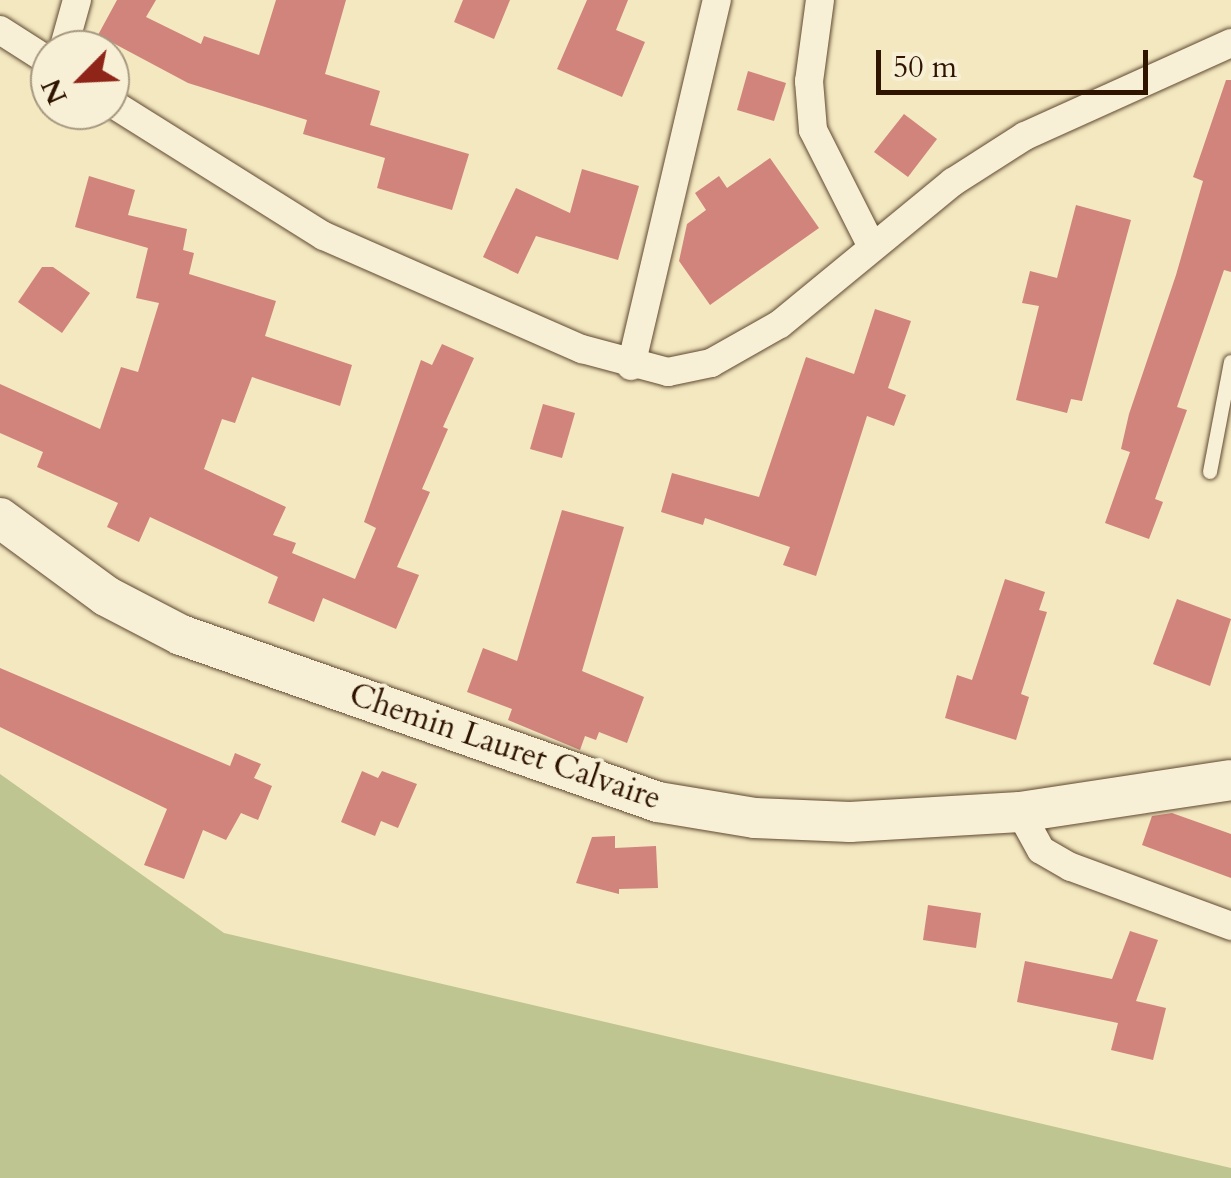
<!DOCTYPE html>
<style>
body{margin:0}
#map{position:relative;width:1231px;height:1178px;overflow:hidden;background:#f3e8c0;font-family:Cardo,serif}
div>[style]{position:absolute}
.green>*{inset:0;background:#bec590}
.building>*{inset:0;background:#d0847c}
.roads{filter:drop-shadow(0 0 2px #604930) drop-shadow(0 0 2px #604930)}
.lane>*{height:14px;margin:-7px;padding:0 7px;transform-origin:7px;border-radius:7px;background:#f7f0d6}
.street>*{height:28px;margin:-14px;padding:0 14px;transform-origin:14px;border-radius:14px;background:#f7f0d6}
.secondary>*{height:40px;margin:-20px;padding:0 20px;transform-origin:20px;border-radius:20px;background:#f7f0d6}
span{translate:-50% -50%;white-space:nowrap;text-align:center;line-height:1.15;-webkit-text-stroke:8px #f7f0d6;paint-order:stroke}
.street-label{font-size:32px;color:#2f1400}
.north{position:absolute;left:30px;top:30px;width:100px;height:100px;box-sizing:border-box;background:#f7f0d6;border:2px solid #a79880;border-radius:50%;rotate:246deg;font-size:28px;font-weight:700;line-height:40px;text-align:center;color:#2f1400}
.north::after{content:'';display:block;margin:auto;width:35px;height:45px;background:#8f2418;clip-path:polygon(50% 0,100% 100%,50% 72%,0 100%)}
.scale{position:absolute;left:876px;top:50px;width:272px;height:45px;box-sizing:border-box;border:5px solid #2f1400;border-top:0;padding-left:12px;font-size:30px;line-height:35px;white-space:nowrap;color:#2f1400;-webkit-text-stroke:8px #f7f0d6;paint-order:stroke}
</style>
<div id="map">
<div class="green">
<i style="clip-path:polygon(0 774px,224px 933px,1231px 1168px,1231px 1178px,0 1178px)"></i>
</div>
<div class="building">
<i style="clip-path:polygon(117px 0,156px 0,146px 17px,201px 44px,204px 36px,259px 55px,276px 0,346px 0,325px 74px,380px 91px,370px 125px,469px 154px,452px 210px,377px 188px,385px 158px,303px 134px,307px 120px,188px 83px,98px 35px)"></i>
<i style="clip-path:polygon(463px 0,510px 0,494px 39px,454px 22px)"></i>
<i style="clip-path:polygon(587px 0,628px 0,616px 30px,645px 42px,622px 97px,557px 69px)"></i>
<i style="clip-path:polygon(748px 71px,786px 83px,774px 121px,737px 110px)"></i>
<i style="clip-path:polygon(1226px 80px,1231px 80px,1231px 272px,1224px 270px,1177px 407px,1187px 410px,1155px 499px,1163px 502px,1149px 539px,1105px 523px,1130px 452px,1121px 449px,1129px 414px,1176px 275px,1203px 181px,1193px 177px)"></i>
<i style="clip-path:polygon(904px 114px,937px 139px,908px 177px,874px 152px)"></i>
<i style="clip-path:polygon(770px 158px,819px 228px,710px 305px,679px 261px,687px 224px,706px 210px,695px 193px,719px 176px,727px 188px)"></i>
<i style="clip-path:polygon(582px 169px,639px 186px,618px 260px,536px 236px,518px 274px,483px 257px,516px 188px,570px 213px)"></i>
<i style="clip-path:polygon(89px 176px,135px 190px,128px 215px,187px 229px,183px 250px,194px 253px,189px 274px,276px 301px,265px 336px,352px 365px,340px 406px,252px 377px,235px 423px,222px 419px,204px 469px,286px 507px,273px 535px,296px 543px,292px 553px,355px 579px,376px 528px,364px 522px,421px 360px,432px 365px,442px 344px,474px 358px,443px 427px,448px 429px,422px 489px,430px 492px,397px 567px,419px 575px,396px 629px,323px 598px,314px 622px,268px 603px,278px 577px,150px 517px,139px 542px,107px 527px,118px 503px,37px 467px,43px 452px,0 433px,0 384px,100px 429px,121px 367px,138px 372px,159px 303px,136px 298px,148px 248px,75px 227px)"></i>
<i style="clip-path:polygon(1076px 205px,1131px 220px,1082px 401px,1071px 399px,1067px 413px,1016px 400px,1039px 306px,1022px 303px,1030px 271px,1057px 278px)"></i>
<i style="clip-path:polygon(42px 267px,53px 267px,90px 293px,62px 333px,18px 302px)"></i>
<i style="clip-path:polygon(875px 309px,911px 321px,888px 388px,906px 395px,894px 426px,867px 416px,816px 576px,783px 565px,790px 547px,705px 518px,703px 525px,661px 512px,672px 473px,759px 497px,806px 357px,854px 374px)"></i>
<i style="clip-path:polygon(543px 404px,575px 413px,562px 458px,530px 449px)"></i>
<i style="clip-path:polygon(562px 510px,624px 527px,582px 671px,644px 697px,627px 743px,599px 732px,596px 740px,585px 736px,580px 750px,508px 720px,512px 709px,467px 692px,483px 648px,517px 661px)"></i>
<i style="clip-path:polygon(1005px 579px,1045px 592px,1039px 610px,1047px 612px,1021px 694px,1029px 697px,1016px 740px,945px 718px,957px 675px,972px 680px)"></i>
<i style="clip-path:polygon(1177px 599px,1231px 619px,1210px 686px,1153px 664px)"></i>
<i style="clip-path:polygon(0 668px,230px 766px,235px 753px,261px 764px,254px 778px,272px 786px,258px 820px,241px 813px,226px 840px,203px 830px,184px 879px,144px 865px,167px 809px,0 727px)"></i>
<i style="clip-path:polygon(362px 771px,378px 778px,382px 771px,417px 784px,398px 828px,381px 821px,375px 836px,341px 822px)"></i>
<i style="clip-path:polygon(1172px 813px,1231px 834px,1231px 878px,1142px 845px,1152px 816px)"></i>
<i style="clip-path:polygon(615px 836px,615px 848px,656px 846px,658px 888px,619px 889px,619px 894px,576px 883px,592px 837px)"></i>
<i style="clip-path:polygon(928px 905px,981px 913px,976px 948px,923px 940px)"></i>
<i style="clip-path:polygon(1130px 931px,1158px 940px,1136px 1001px,1166px 1008px,1153px 1060px,1111px 1050px,1118px 1023px,1017px 1002px,1025px 961px,1112px 979px)"></i>
</div>
<div class="roads">
<div class="lane">
<i style="left:1210px;top:472px;width:112px;rotate:-79.2deg"></i>
</div>
<div class="street">
<i style="left:820px;top:0;width:82px;rotate:97.7deg"></i>
<i style="left:809px;top:81px;width:49px;rotate:85.3deg"></i>
<i style="left:813px;top:130px;width:131px;rotate:63.2deg"></i>
<i style="left:0;top:30px;width:59px;rotate:32.6deg"></i>
<i style="left:63px;top:50px;width:52px;rotate:-74.4deg"></i>
<i style="left:110px;top:102px;width:252px;rotate:32.1deg"></i>
<i style="left:324px;top:236px;width:282px;rotate:23.7deg"></i>
<i style="left:582px;top:349px;width:89px;rotate:15deg"></i>
<i style="left:668px;top:372px;width:44px;rotate:-11.8deg"></i>
<i style="left:711px;top:363px;width:79px;rotate:-29.5deg"></i>
<i style="left:780px;top:324px;width:224px;rotate:-39.4deg"></i>
<i style="left:953px;top:182px;width:85px;rotate:-32.6deg"></i>
<i style="left:1025px;top:136px;width:226px;rotate:-24.3deg"></i>
<i style="left:631px;top:366px;width:376px;rotate:-76.8deg"></i>
<i style="left:1020px;top:812px;width:43px;rotate:61.1deg"></i>
<i style="left:1041px;top:850px;width:34px;rotate:30deg"></i>
<i style="left:1071px;top:867px;width:171px;rotate:20.2deg"></i>
</div>
<div class="secondary">
<i style="left:0;top:518px;width:132px;rotate:36.3deg"></i>
<i style="left:106px;top:596px;width:85px;rotate:27.5deg"></i>
<i style="left:181px;top:635px;width:505px;rotate:19.3deg"></i>
<i style="left:658px;top:802px;width:98px;rotate:9.4deg"></i>
<i style="left:755px;top:818px;width:95px;rotate:2.4deg"></i>
<i style="left:850px;top:822px;width:170px;rotate:-3.4deg"></i>
<i style="left:1020px;top:812px;width:213px;rotate:-8.6deg"></i>
</div>
</div>
<div class="street-label">
<span style="left:505px;top:747px;rotate:19deg">Chemin Lauret Calvaire</span>
</div>
<div class="north">N</div>
<div class="scale">50 m</div>
</div>
